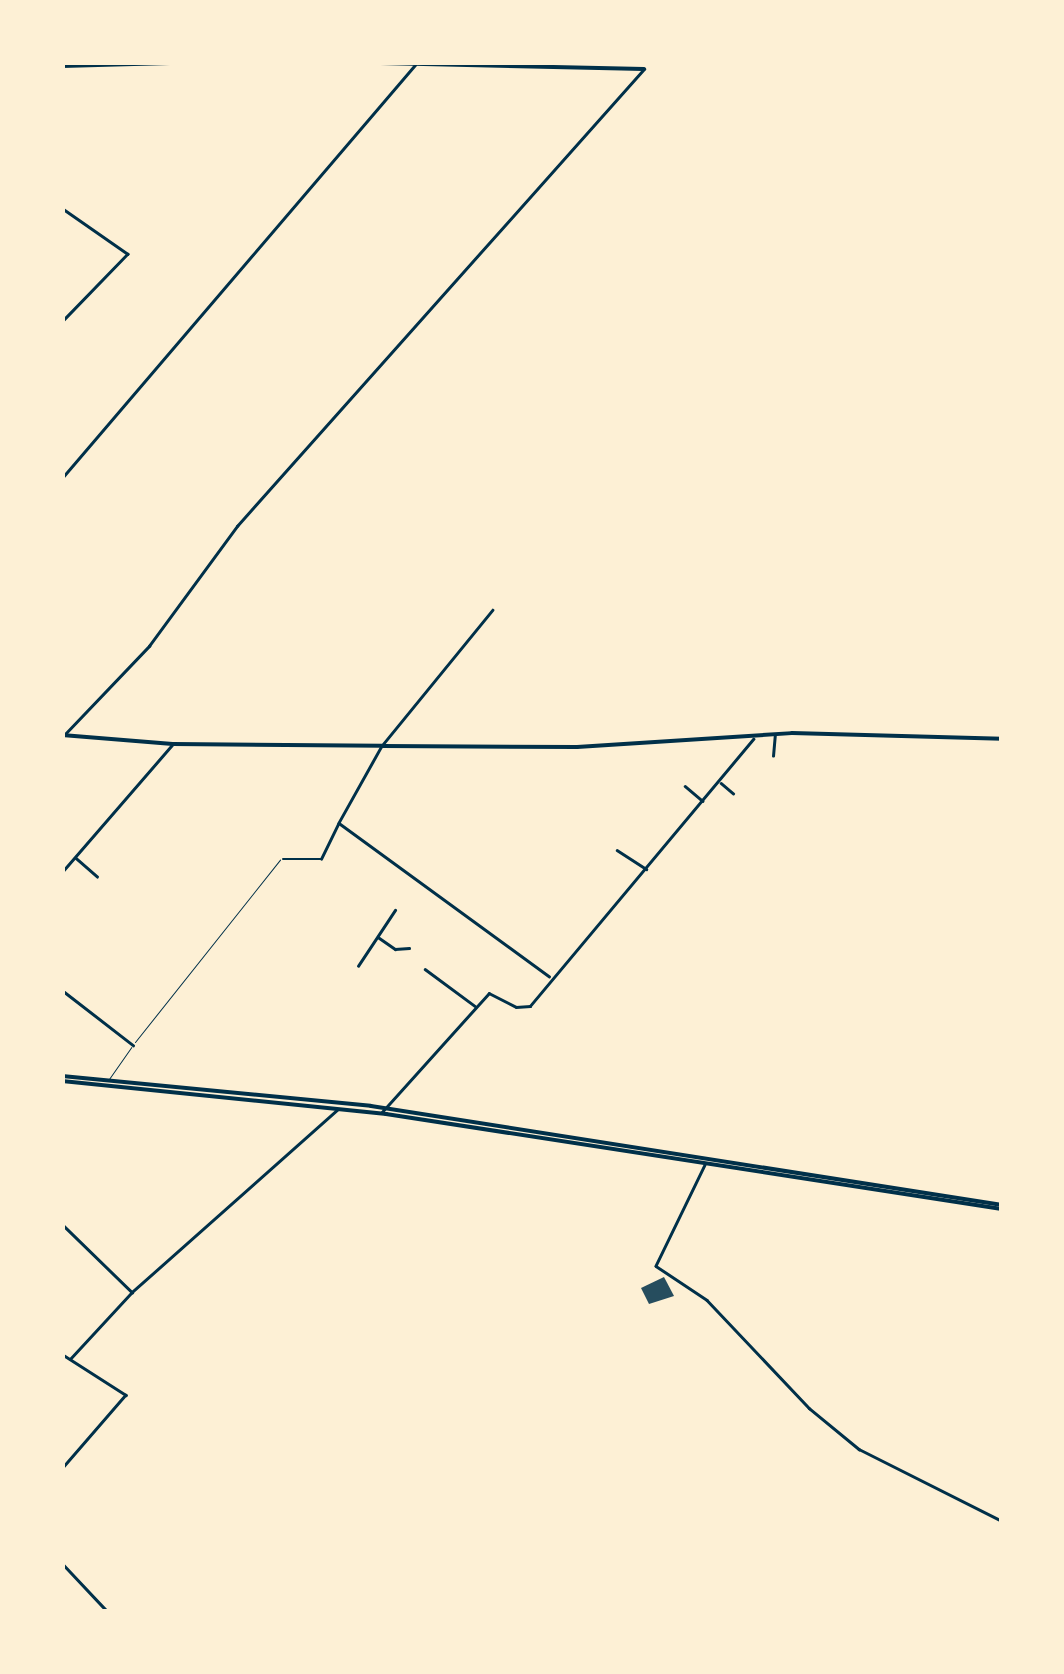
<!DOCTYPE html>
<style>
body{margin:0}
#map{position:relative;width:1064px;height:1674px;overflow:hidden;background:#fdf0d5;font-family:"Roboto Condensed",sans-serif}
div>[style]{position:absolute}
.building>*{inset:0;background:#264d5e}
.service>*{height:1px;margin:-0.5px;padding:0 0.5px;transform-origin:0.5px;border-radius:0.5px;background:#003049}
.minor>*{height:2.5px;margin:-1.25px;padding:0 1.25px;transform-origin:1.25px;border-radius:1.25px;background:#003049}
.tertiary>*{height:4px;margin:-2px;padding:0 2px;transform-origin:2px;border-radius:2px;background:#003049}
.secondary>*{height:4px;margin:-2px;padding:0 2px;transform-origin:2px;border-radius:2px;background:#003049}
span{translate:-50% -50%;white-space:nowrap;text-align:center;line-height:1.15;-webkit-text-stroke:8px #fdf0d5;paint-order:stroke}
.frame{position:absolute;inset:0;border:65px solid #fdf0d5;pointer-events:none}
</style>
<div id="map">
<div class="building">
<i style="clip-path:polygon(664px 1277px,674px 1296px,649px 1304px,641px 1288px)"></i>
</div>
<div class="service">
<i style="left:135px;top:1042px;width:233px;rotate:-51.5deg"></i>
<i style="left:109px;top:1079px;width:39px;rotate:-55deg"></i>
</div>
<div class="minor">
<i style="left:62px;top:208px;width:80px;rotate:34.9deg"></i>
<i style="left:128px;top:254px;width:95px;rotate:134.1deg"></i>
<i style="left:62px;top:478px;width:543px;rotate:-49.48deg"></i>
<i style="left:493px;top:610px;width:176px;rotate:129.2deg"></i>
<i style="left:382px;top:746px;width:88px;rotate:119.2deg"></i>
<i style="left:339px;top:823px;width:260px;rotate:36.1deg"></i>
<i style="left:65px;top:734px;width:122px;rotate:-46.3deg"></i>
<i style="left:149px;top:646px;width:149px;rotate:-53.7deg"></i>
<i style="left:237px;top:526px;width:612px;rotate:-48.31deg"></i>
<i style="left:773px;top:756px;width:21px;rotate:-85deg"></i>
<i style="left:721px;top:783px;width:16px;rotate:40deg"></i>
<i style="left:685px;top:786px;width:23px;rotate:40deg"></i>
<i style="left:617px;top:850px;width:35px;rotate:33deg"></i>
<i style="left:76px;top:858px;width:28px;rotate:41deg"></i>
<i style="left:283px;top:859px;width:38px"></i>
<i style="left:321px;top:859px;width:39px;rotate:-64deg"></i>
<i style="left:62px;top:872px;width:168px;rotate:-49.1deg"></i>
<i style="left:378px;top:937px;width:21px;rotate:35deg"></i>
<i style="left:395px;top:949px;width:14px;rotate:-4deg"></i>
<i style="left:358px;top:966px;width:67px;rotate:-56.5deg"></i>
<i style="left:425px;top:969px;width:62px;rotate:36.5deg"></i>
<i style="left:62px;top:990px;width:90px;rotate:37.8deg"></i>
<i style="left:381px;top:1113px;width:161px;rotate:-48deg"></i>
<i style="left:489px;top:993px;width:30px;rotate:27deg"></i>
<i style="left:516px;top:1007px;width:14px;rotate:-4deg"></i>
<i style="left:530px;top:1006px;width:348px;rotate:-50.1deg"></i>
<i style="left:705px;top:1165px;width:112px;rotate:115.9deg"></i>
<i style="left:656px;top:1266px;width:61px;rotate:33.7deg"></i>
<i style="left:707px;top:1300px;width:149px;rotate:46.6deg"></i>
<i style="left:809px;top:1408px;width:65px;rotate:39.4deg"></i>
<i style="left:859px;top:1449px;width:160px;rotate:26.7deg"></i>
<i style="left:62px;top:1224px;width:98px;rotate:44.2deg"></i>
<i style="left:62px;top:1354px;width:76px;rotate:32.6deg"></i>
<i style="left:126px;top:1395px;width:98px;rotate:130.9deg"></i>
<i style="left:70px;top:1359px;width:91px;rotate:-47.2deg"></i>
<i style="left:132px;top:1292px;width:274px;rotate:-41.6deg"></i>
<i style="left:62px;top:1563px;width:67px;rotate:46.8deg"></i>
</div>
<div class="tertiary">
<i style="left:337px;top:62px;width:307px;rotate:1.3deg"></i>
<i style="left:62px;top:66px;width:144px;rotate:-1.6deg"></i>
<i style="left:62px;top:735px;width:111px;rotate:4.6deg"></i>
<i style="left:173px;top:744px;width:209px;rotate:0.5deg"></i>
<i style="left:382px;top:746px;width:195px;rotate:0.3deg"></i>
<i style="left:577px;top:747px;width:215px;rotate:-3.7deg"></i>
<i style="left:792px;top:733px;width:210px;rotate:1.6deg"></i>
<i style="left:62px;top:1081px;width:326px;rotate:5.8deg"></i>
<i style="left:386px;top:1114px;width:623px;rotate:8.77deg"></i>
</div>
<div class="secondary">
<i style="left:62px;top:1076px;width:310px;rotate:5.5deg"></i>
<i style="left:371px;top:1106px;width:639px;rotate:8.92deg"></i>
</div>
<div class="frame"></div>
</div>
